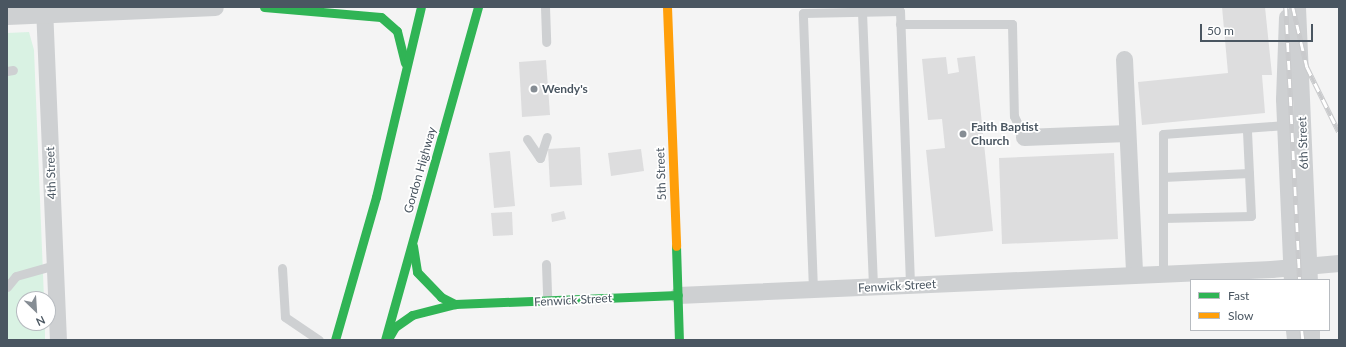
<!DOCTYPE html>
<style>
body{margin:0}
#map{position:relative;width:1346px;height:347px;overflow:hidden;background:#f4f4f4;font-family:Lato,sans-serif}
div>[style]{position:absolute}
.green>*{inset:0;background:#d9f2e3}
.building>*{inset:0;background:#ddddde}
.lane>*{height:9px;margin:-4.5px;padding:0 4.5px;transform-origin:4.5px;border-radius:4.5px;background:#ced0d2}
.street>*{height:17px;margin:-8.5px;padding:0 8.5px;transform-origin:8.5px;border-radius:8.5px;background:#ced0d2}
.fast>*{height:9px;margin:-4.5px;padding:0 4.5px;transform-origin:4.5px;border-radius:4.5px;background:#30b455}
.slow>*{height:9px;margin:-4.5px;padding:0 4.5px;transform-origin:4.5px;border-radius:4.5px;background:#ff9f0a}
.rail>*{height:4.5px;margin-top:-2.25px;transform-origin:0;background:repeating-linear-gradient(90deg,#fff 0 9px,#c9cacc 0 18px);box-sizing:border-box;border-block:1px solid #c9cacc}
.dots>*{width:11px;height:11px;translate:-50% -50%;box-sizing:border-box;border:2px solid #fff;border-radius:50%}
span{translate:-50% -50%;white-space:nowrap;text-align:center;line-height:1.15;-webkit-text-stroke:3.5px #fff;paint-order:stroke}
.poi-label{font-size:12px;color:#4a5661;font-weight:700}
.left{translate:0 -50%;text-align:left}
.street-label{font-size:12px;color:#4a5661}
.frame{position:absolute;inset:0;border:8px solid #4a5661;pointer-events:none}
.legend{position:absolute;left:1190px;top:279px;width:140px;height:52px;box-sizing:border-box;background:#fff;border:1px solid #b7bbc0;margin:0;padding:5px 7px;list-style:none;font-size:12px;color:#4a5661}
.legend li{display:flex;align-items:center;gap:8px;height:20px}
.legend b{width:20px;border:1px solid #b7bbc0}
.north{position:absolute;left:16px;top:291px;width:40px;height:40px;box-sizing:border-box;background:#fff;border:1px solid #b7bbc0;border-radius:50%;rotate:155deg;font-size:11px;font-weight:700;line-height:16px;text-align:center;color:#4a5661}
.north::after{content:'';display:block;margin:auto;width:14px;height:18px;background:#868d94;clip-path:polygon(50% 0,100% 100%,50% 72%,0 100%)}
.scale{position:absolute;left:1200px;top:24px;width:113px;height:18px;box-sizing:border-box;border:2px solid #4a5661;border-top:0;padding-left:5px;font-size:12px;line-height:14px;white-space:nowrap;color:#4a5661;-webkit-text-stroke:3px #fff;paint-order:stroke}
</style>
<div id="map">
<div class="green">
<i style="clip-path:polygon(29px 32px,34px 50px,44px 299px,24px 299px,24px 323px,45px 323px,45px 340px,7px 340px,7px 33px)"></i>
</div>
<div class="building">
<i style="clip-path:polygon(1222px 7px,1265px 7px,1272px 75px,1262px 75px,1265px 113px,1142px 125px,1138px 82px,1228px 73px)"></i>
<i style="clip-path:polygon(975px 56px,993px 231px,935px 237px,926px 150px,945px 148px,942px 119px,928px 120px,922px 59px,946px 57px,948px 74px,959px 72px,957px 58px)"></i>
<i style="clip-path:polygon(546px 60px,550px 115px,522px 117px,519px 62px)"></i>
<i style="clip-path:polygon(580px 147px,582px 185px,550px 187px,548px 149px)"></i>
<i style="clip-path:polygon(641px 149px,644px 171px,611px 176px,608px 153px)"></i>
<i style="clip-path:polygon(510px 151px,515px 206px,494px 208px,489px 153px)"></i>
<i style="clip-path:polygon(1114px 153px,1118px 239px,1002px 244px,999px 158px)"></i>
<i style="clip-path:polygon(564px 211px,566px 219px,552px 222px,551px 214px)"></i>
<i style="clip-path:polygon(512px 212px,513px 235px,493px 236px,491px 213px)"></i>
</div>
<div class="lane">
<i style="left:545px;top:7px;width:35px;rotate:88deg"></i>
<i style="left:862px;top:12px;width:275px;rotate:87.7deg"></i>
<i style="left:900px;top:24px;width:112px"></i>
<i style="left:1012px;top:24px;width:92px;rotate:88.8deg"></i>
<i style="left:1014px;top:116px;width:23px;rotate:65deg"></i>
<i style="left:7px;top:71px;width:6px;rotate:-9deg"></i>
<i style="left:527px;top:139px;width:23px;rotate:56deg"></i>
<i style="left:540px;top:158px;width:22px;rotate:-72deg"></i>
<i style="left:1163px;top:177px;width:86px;rotate:-2.7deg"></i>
<i style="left:1163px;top:218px;width:88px;rotate:-1.3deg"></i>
<i style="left:1251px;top:216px;width:86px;rotate:-92.7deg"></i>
<i style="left:546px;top:264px;width:36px;rotate:88deg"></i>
<i style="left:282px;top:268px;width:49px;rotate:86.5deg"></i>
<i style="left:285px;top:317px;width:41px;rotate:34.1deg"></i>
<i style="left:1163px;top:274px;width:140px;rotate:-90deg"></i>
<i style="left:1163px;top:134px;width:122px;rotate:-4.2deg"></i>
<i style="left:7px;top:287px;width:14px;rotate:-51deg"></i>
<i style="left:16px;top:276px;width:41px;rotate:-15.8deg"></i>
<i style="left:813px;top:290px;width:277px;rotate:-92.1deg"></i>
<i style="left:803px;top:13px;width:97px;rotate:-1.2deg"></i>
<i style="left:900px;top:11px;width:274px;rotate:87.9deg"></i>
</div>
<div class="street">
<i style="left:44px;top:7px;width:333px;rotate:87.6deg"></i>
<i style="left:1297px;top:7px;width:273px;rotate:87.5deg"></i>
<i style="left:7px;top:16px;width:208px;rotate:-2.5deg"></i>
<i style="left:1287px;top:17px;width:82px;rotate:92.1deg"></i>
<i style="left:1284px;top:99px;width:181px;rotate:87.5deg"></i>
<i style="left:1124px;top:59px;width:216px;rotate:87.3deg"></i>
<i style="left:1024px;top:137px;width:103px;rotate:-2.2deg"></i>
<i style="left:678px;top:295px;width:594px;rotate:-2.51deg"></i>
<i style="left:1271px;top:269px;width:68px;rotate:-5deg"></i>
<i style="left:1294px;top:330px;width:10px;rotate:84deg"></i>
<i style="left:1311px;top:330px;width:10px;rotate:90deg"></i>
</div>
<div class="fast">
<i style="left:264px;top:7px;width:117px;rotate:4.9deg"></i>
<i style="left:381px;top:17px;width:21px;rotate:41deg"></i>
<i style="left:397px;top:31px;width:33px;rotate:76deg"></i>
<i style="left:413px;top:246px;width:26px;rotate:81deg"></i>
<i style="left:417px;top:272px;width:35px;rotate:46deg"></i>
<i style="left:441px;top:297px;width:16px;rotate:27deg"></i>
<i style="left:676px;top:246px;width:94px;rotate:88.2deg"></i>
<i style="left:455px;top:304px;width:223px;rotate:-2.3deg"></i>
<i style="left:388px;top:339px;width:14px;rotate:-60deg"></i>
<i style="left:395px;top:327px;width:21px;rotate:-35deg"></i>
<i style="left:412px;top:315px;width:44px;rotate:-14.3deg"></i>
<i style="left:335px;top:340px;width:149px;rotate:-74deg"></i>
<i style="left:376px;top:197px;width:195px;rotate:-76.7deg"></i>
<i style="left:385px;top:340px;width:346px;rotate:-74.4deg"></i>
</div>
<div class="slow">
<i style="left:667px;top:7px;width:239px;rotate:87.8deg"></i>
</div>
<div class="rail">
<i style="left:1286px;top:7px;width:273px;rotate:87.1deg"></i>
<i style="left:1293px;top:7px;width:62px;rotate:76.9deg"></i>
<i style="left:1307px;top:67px;width:72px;rotate:63.8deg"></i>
<i style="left:1302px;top:330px;width:10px;rotate:84deg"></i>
</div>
<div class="dots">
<i style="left:534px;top:89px;background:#868d94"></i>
<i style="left:963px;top:134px;background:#868d94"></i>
</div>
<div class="poi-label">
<span class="left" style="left:542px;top:89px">Wendy's</span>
<span class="left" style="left:971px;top:134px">Faith Baptist<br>Church</span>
</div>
<div class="street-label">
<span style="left:1303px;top:143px;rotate:-92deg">6th Street</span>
<span style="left:420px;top:170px;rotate:-74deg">Gordon Highway</span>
<span style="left:51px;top:173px;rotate:-92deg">4th Street</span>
<span style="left:661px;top:174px;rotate:-92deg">5th Street</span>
<span style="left:897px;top:286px;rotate:-3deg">Fenwick Street</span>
<span style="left:573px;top:300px;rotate:-3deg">Fenwick Street</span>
</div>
<div class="frame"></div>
<ul class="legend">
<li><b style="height:5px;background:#30b455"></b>Fast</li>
<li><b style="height:5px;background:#ff9f0a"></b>Slow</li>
</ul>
<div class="north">N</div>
<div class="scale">50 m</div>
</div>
